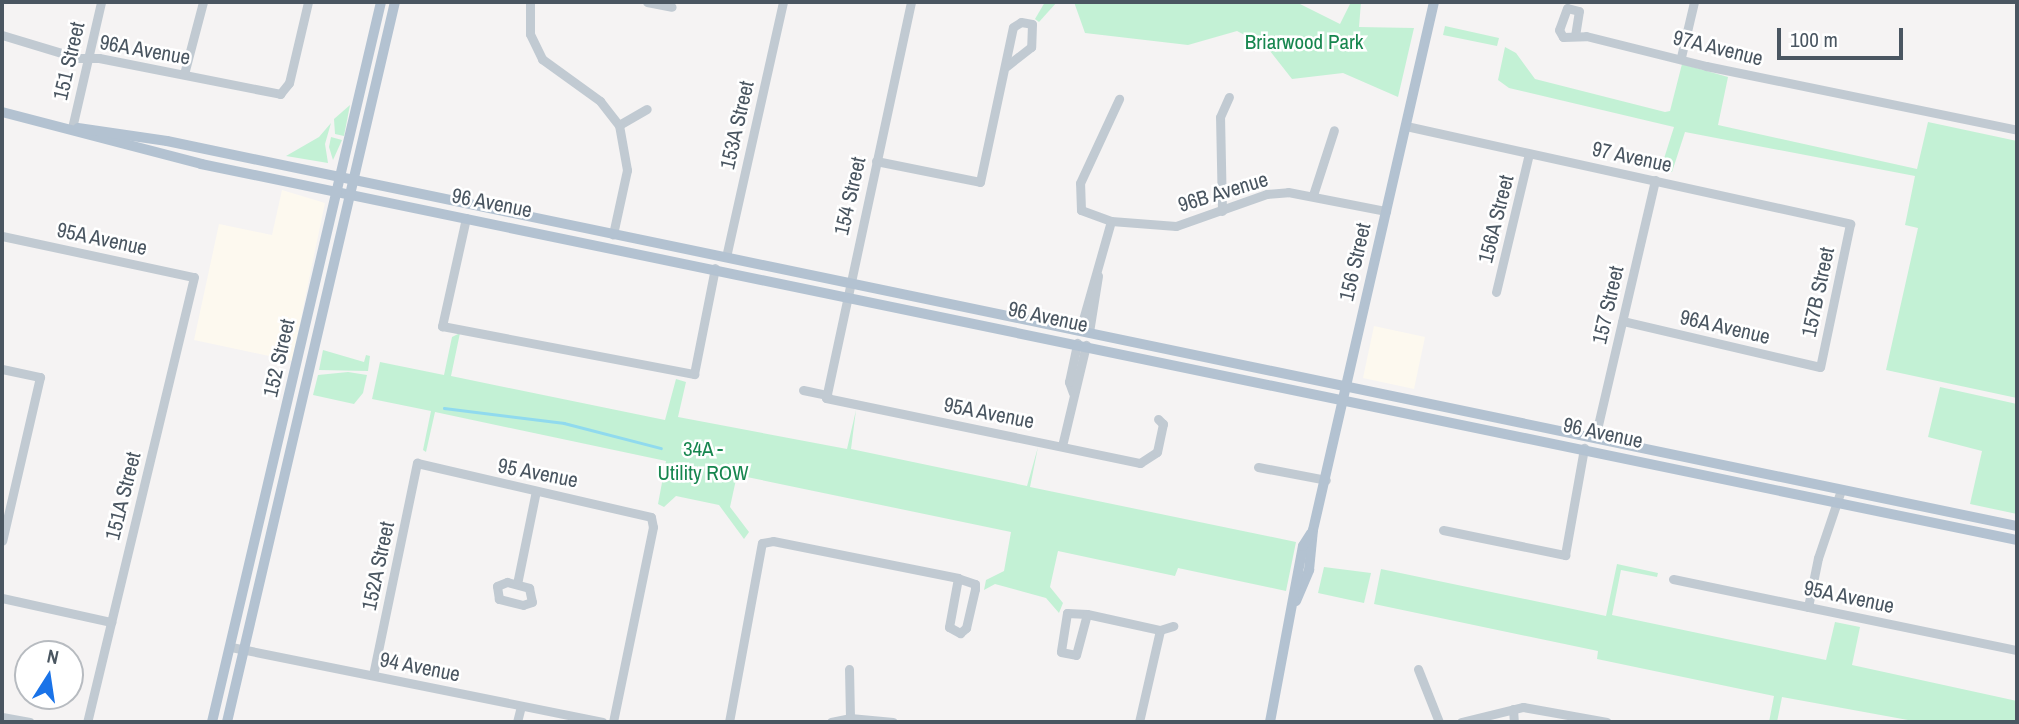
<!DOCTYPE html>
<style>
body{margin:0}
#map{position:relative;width:2019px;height:724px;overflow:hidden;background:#f5f3f3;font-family:"Archivo Narrow",sans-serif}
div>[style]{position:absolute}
.commercial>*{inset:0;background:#fdf9ef}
.green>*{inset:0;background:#c3f1d5}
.stream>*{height:2.5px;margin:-1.25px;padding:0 1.25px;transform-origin:1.25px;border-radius:1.25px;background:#90daee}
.minor>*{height:9px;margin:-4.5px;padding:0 4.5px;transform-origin:4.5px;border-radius:4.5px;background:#c1cad2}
.major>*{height:10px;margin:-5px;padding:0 5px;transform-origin:5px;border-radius:5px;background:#b3c2d1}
span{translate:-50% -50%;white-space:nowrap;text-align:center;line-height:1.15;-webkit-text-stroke:5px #fff;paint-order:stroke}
.park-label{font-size:21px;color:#17864f}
.street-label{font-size:21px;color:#4a5661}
.frame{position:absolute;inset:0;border:4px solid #4a5661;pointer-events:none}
.north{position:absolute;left:14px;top:640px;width:70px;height:70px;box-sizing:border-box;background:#fff;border:2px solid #b7bbc0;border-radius:50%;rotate:12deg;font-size:19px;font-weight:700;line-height:28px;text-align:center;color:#4a5661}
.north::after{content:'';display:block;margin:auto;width:24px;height:32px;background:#1a73e8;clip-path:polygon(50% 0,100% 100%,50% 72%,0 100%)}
.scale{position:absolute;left:1777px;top:28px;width:126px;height:32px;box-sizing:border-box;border:4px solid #4a5661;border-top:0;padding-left:9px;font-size:21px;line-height:24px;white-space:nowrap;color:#4a5661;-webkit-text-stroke:5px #fff;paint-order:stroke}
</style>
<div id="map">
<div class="commercial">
<i style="clip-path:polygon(282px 190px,325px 203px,292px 361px,194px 340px,219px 224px,272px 235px)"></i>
<i style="clip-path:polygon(1374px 326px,1425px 337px,1414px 389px,1363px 378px)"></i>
</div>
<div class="green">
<i style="clip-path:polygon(1045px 2px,1057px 2px,1039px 22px,1035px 19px)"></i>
<i style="clip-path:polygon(1074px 2px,1296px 2px,1340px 24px,1351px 2px,1361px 2px,1359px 27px,1414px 28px,1398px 97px,1343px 73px,1292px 79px,1266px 46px,1237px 31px,1188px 45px,1085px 33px)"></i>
<i style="clip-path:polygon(1445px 26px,1499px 38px,1497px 46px,1443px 35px)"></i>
<i style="clip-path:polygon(1505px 47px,1516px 53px,1535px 79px,1665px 112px,1670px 111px,1682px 64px,1728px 77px,1718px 125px,1917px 169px,1928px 122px,2017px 141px,2017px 398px,1886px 370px,1918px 228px,1905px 225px,1915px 176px,1685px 132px,1672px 172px,1661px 168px,1674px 127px,1509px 88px,1498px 80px)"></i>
<i style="clip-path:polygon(350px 105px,344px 136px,335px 134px,334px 119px)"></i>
<i style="clip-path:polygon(331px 123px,325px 144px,328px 163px,286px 156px,319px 137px)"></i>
<i style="clip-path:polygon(331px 137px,342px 140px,333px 160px,329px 147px)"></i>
<i style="clip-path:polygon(460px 333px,451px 376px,665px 420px,676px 379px,686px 382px,678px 417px,847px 449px,856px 410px,851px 449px,1027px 486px,1038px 447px,1030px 487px,1296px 542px,1286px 591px,1178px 568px,1175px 576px,1058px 551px,1050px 587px,1063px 603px,1059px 613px,1046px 598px,995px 584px,984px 590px,986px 580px,1004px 571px,1011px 532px,737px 475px,730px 507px,749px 532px,744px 539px,719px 505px,676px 496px,664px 507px,658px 504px,666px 461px,435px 412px,426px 452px,423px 450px,431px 411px,372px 399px,380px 362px,444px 375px,452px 337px)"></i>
<i style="clip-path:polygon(323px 350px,364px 362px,366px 355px,370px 356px,368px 371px,319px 370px)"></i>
<i style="clip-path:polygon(348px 372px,367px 375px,363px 393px,354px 404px,313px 395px,318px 375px)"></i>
<i style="clip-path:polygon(1940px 387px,2017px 404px,2017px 514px,1970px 504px,1982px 451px,1928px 437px)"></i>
<i style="clip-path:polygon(1617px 564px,1658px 573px,1657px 577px,1621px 570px,1612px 615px,1826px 660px,1835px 622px,1860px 627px,1852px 665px,2017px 701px,2017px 722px,1919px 722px,1782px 697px,1777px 722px,1769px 722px,1774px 696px,1597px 659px,1598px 651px,1374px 604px,1381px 569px,1606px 616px)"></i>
<i style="clip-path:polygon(1324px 567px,1371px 573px,1364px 603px,1318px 593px)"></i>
</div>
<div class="stream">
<i style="left:444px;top:408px;width:121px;rotate:7.1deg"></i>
<i style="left:564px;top:423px;width:100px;rotate:14.5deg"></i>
</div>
<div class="minor">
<i style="left:530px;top:2px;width:32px;rotate:90deg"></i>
<i style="left:530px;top:34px;width:28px;rotate:64deg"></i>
<i style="left:542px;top:59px;width:72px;rotate:35.9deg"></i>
<i style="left:600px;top:101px;width:31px;rotate:52deg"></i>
<i style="left:619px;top:125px;width:46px;rotate:79.9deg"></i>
<i style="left:627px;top:170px;width:66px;rotate:102.3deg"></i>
<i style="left:647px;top:2px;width:25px;rotate:11deg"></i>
<i style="left:911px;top:2px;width:405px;rotate:102.1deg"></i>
<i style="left:826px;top:398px;width:321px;rotate:11.7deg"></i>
<i style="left:1140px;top:463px;width:20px;rotate:-33deg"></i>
<i style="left:1157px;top:452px;width:29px;rotate:-78deg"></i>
<i style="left:1163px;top:424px;width:7px;rotate:-135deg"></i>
<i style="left:2px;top:35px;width:79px;rotate:16.8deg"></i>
<i style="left:78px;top:58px;width:21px"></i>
<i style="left:99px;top:58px;width:185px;rotate:11.2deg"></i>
<i style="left:280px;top:94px;width:14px;rotate:-51deg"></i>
<i style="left:289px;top:83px;width:83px;rotate:-76.8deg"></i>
<i style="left:1575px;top:36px;width:25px;rotate:-81deg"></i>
<i style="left:1579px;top:11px;width:12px;rotate:-166deg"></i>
<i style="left:1567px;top:8px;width:23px;rotate:110deg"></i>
<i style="left:1559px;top:30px;width:8px;rotate:60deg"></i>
<i style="left:1563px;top:37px;width:23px;rotate:-2deg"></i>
<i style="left:1586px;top:36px;width:124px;rotate:14deg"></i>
<i style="left:1706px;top:66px;width:318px;rotate:11.6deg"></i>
<i style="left:1681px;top:57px;width:57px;rotate:-76.7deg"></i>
<i style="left:184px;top:74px;width:74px;rotate:-75.2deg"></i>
<i style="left:619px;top:125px;width:32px;rotate:-30deg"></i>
<i style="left:1406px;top:126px;width:455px;rotate:12.4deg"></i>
<i style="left:1850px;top:224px;width:146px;rotate:101.8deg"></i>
<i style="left:1820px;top:367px;width:203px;rotate:-166.9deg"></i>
<i style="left:72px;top:128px;width:129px;rotate:-77deg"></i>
<i style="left:876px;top:161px;width:106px;rotate:11.4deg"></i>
<i style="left:980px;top:182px;width:158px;rotate:-78deg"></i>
<i style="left:1013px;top:27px;width:9px;rotate:-32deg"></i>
<i style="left:1021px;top:22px;width:11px;rotate:10deg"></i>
<i style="left:1032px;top:24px;width:23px;rotate:92deg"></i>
<i style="left:1031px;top:47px;width:31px;rotate:142deg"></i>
<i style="left:1313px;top:195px;width:68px;rotate:-72.1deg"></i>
<i style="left:1222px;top:211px;width:94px;rotate:-91.2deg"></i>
<i style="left:1220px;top:117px;width:22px;rotate:-66deg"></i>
<i style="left:466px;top:218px;width:111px;rotate:102.5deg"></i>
<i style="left:442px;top:326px;width:257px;rotate:10.8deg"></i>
<i style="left:694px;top:374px;width:108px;rotate:-78.8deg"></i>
<i style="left:1111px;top:221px;width:65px;rotate:4.4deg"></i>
<i style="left:1176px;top:226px;width:96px;rotate:-19.4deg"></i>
<i style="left:1267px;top:194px;width:21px;rotate:-5deg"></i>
<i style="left:1288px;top:192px;width:100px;rotate:11deg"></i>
<i style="left:2px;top:236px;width:196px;rotate:12.1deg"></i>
<i style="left:194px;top:277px;width:458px;rotate:103.5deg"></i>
<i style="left:726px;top:257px;width:261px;rotate:-77.4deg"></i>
<i style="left:1496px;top:292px;width:142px;rotate:-76.6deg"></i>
<i style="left:1080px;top:330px;width:113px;rotate:-74.1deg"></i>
<i style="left:1111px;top:221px;width:32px;rotate:-160deg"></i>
<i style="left:1081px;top:210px;width:27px;rotate:-92deg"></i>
<i style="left:1080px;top:183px;width:93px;rotate:-65.1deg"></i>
<i style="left:1089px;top:332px;width:57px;rotate:-80.9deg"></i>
<i style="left:2px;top:369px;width:39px;rotate:12deg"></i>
<i style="left:40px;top:377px;width:168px;rotate:103deg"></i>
<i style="left:803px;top:390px;width:25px;rotate:12deg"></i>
<i style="left:1073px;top:393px;width:12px;rotate:-110deg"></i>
<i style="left:1069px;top:382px;width:40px;rotate:-78deg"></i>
<i style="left:1595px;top:438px;width:265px;rotate:-76.9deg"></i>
<i style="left:1062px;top:446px;width:104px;rotate:-76.6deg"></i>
<i style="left:1258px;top:467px;width:69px;rotate:10.8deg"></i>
<i style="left:1443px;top:530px;width:125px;rotate:11.6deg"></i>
<i style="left:1565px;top:555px;width:109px;rotate:-79.9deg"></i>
<i style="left:1673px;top:579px;width:351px;rotate:11.7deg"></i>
<i style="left:507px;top:582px;width:23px;rotate:15deg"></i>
<i style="left:529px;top:588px;width:14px;rotate:78deg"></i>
<i style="left:532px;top:602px;width:9px;rotate:162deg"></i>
<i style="left:523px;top:605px;width:25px;rotate:-166deg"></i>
<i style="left:499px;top:599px;width:13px;rotate:-99deg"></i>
<i style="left:497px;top:586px;width:11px;rotate:-22deg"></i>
<i style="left:517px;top:584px;width:95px;rotate:-78.5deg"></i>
<i style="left:2px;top:598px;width:112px;rotate:12.4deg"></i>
<i style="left:1808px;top:607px;width:50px;rotate:-78.5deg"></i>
<i style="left:1818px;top:558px;width:72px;rotate:-71.3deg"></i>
<i style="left:1087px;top:614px;width:20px;rotate:-177deg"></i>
<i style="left:1067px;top:613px;width:39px;rotate:99deg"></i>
<i style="left:1061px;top:652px;width:15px;rotate:11deg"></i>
<i style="left:1076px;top:655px;width:42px;rotate:-75deg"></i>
<i style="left:1087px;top:614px;width:75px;rotate:12.4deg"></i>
<i style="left:231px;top:647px;width:379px;rotate:11.4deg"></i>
<i style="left:849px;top:669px;width:49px;rotate:88.8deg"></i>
<i style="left:1418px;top:669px;width:57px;rotate:68.4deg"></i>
<i style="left:373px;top:675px;width:217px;rotate:-78.3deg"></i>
<i style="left:417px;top:463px;width:240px;rotate:13deg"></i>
<i style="left:651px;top:517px;width:10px;rotate:79deg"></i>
<i style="left:653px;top:527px;width:199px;rotate:101.6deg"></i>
<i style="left:1513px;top:709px;width:13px;rotate:86deg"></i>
<i style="left:2px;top:717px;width:28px;rotate:10deg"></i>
<i style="left:517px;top:722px;width:16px;rotate:-76deg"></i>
<i style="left:729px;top:722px;width:182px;rotate:-79.6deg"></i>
<i style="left:762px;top:543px;width:11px;rotate:-10deg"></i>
<i style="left:773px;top:541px;width:189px;rotate:11.3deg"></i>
<i style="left:958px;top:578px;width:50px;rotate:100.4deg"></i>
<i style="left:949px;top:627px;width:13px;rotate:29deg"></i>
<i style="left:960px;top:633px;width:8px;rotate:-40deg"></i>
<i style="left:966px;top:628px;width:40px;rotate:-77deg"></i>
<i style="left:975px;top:589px;width:5px;rotate:-90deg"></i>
<i style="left:975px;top:584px;width:18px;rotate:-161deg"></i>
<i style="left:831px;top:722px;width:19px;rotate:-12deg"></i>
<i style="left:850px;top:718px;width:43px;rotate:5.3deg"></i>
<i style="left:1139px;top:722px;width:94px;rotate:-77.1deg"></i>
<i style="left:1160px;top:630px;width:14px;rotate:-17deg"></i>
<i style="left:1461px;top:722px;width:64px;rotate:-13.6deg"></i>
<i style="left:1523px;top:707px;width:85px;rotate:10.1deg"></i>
</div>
<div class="major">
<i style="left:2px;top:112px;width:206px;rotate:14.6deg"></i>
<i style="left:201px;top:164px;width:1855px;rotate:11.7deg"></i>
<i style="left:78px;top:128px;width:90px;rotate:8.3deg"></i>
<i style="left:167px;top:141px;width:1890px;rotate:11.76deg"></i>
<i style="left:1296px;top:601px;width:34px;rotate:-67deg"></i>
<i style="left:1309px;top:570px;width:40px;rotate:-84.3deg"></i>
<i style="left:1313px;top:530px;width:542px;rotate:-77.09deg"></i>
<i style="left:212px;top:722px;width:740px;rotate:-76.79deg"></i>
<i style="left:227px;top:722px;width:739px;rotate:-76.87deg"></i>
<i style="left:1270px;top:722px;width:179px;rotate:-79.4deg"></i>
<i style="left:1303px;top:546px;width:15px;rotate:-58deg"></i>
</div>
<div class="park-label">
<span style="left:1304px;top:42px">Briarwood Park</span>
<span style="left:703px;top:461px">34A -<br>Utility ROW</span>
</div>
<div class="street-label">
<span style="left:1718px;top:48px;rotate:14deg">97A Avenue</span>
<span style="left:145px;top:50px;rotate:10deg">96A Avenue</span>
<span style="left:69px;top:61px;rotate:-77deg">151 Street</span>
<span style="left:737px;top:125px;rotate:-77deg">153A Street</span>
<span style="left:1632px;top:157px;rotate:12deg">97 Avenue</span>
<span style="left:1223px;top:192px;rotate:-17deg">96B Avenue</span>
<span style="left:850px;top:196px;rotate:-77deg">154 Street</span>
<span style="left:492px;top:203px;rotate:11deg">96 Avenue</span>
<span style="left:1496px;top:219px;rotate:-76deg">156A Street</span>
<span style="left:102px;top:239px;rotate:12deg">95A Avenue</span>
<span style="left:1355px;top:262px;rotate:-77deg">156 Street</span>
<span style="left:1818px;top:292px;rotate:-78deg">157B Street</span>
<span style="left:1608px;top:305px;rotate:-77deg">157 Street</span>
<span style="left:1048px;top:317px;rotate:12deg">96 Avenue</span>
<span style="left:1725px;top:327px;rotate:13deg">96A Avenue</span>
<span style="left:279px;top:358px;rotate:-77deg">152 Street</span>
<span style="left:989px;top:413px;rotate:11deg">95A Avenue</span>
<span style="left:1603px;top:433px;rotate:12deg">96 Avenue</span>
<span style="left:538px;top:473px;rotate:11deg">95 Avenue</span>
<span style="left:123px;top:496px;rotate:-76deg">151A Street</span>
<span style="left:378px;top:566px;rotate:-78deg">152A Street</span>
<span style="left:1849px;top:597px;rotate:12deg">95A Avenue</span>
<span style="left:420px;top:667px;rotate:11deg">94 Avenue</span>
</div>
<div class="frame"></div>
<div class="north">N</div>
<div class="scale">100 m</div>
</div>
